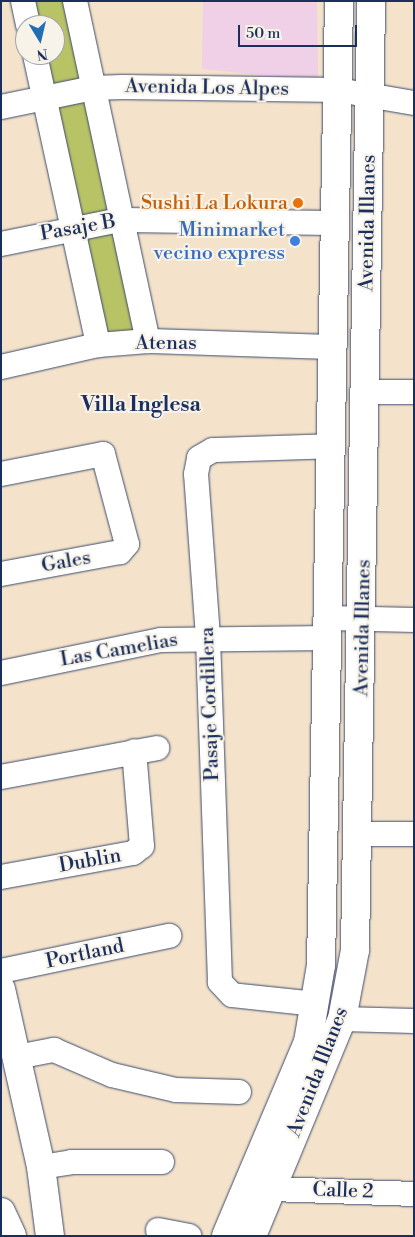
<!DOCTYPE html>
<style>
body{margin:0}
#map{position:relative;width:415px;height:1237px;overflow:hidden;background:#f4e3ca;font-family:"Libre Bodoni",serif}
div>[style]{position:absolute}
.built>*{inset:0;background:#efd0e6}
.green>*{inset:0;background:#b7c365}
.roads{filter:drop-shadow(0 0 1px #3c4a6e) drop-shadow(0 0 1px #3c4a6e)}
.minor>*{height:24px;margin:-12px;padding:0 12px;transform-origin:12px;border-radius:12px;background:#fff}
.major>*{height:28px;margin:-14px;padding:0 14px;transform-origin:14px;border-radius:14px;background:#fff}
.highway>*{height:28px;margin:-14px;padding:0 14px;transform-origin:14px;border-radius:14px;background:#fff}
.dots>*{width:14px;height:14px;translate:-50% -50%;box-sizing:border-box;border:2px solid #f7f3e8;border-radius:50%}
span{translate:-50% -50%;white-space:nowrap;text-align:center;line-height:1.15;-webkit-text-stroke:4px #f7f3e8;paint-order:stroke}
.street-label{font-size:20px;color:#1b2f5e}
.food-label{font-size:20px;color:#c56008}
.right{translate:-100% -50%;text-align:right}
.shop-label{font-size:20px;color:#366cbe}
.neighbourhood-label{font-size:21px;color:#1b2f5e;font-weight:700}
.frame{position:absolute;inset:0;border:2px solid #1b2f5e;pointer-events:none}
.north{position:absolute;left:15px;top:15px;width:50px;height:50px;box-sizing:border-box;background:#f7f3e8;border:1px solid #9fa5b1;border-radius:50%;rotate:171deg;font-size:14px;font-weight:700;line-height:20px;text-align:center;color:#1b2f5e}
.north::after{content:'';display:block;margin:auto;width:18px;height:22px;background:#1f6fb2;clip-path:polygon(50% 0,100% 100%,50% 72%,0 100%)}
.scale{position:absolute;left:238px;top:25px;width:119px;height:22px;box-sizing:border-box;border:2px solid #1b2f5e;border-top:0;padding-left:6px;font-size:15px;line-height:18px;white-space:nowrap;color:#1b2f5e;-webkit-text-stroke:4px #f7f3e8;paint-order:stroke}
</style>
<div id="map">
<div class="built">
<i style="clip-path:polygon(203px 1px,317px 1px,318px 81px,202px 69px)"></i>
</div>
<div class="green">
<i style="clip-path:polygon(27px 1px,71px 1px,144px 338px,101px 341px,39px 55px,55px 55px,55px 25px,32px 25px)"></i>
</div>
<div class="roads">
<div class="minor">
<i style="left:23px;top:1px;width:25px;rotate:78deg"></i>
<i style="left:75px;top:1px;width:348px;rotate:77.9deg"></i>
<i style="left:35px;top:55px;width:297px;rotate:77.7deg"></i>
<i style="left:1px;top:107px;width:94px;rotate:-11.7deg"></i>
<i style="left:93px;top:88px;width:29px;rotate:-2deg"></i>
<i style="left:122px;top:87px;width:216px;rotate:0.8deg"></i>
<i style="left:338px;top:90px;width:77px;rotate:9.7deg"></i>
<i style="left:1px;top:244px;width:121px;rotate:-11.4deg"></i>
<i style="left:120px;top:220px;width:216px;rotate:0.8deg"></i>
<i style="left:1px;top:367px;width:99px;rotate:-12.8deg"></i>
<i style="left:98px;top:345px;width:50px;rotate:-4.6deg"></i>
<i style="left:148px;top:341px;width:185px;rotate:1.9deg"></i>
<i style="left:366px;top:392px;width:48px"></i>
<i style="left:1px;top:474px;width:104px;rotate:-11.1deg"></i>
<i style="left:103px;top:454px;width:93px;rotate:75.1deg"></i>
<i style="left:127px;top:544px;width:11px;rotate:131deg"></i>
<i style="left:120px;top:552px;width:121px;rotate:169.5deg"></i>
<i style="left:329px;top:618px;width:85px;rotate:1.3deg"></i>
<i style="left:1px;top:673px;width:163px;rotate:-11.7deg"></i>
<i style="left:161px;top:640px;width:167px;rotate:-0.7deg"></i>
<i style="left:1px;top:777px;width:159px;rotate:-10.5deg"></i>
<i style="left:359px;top:834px;width:55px"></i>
<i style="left:1px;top:877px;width:134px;rotate:-10.3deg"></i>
<i style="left:133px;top:853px;width:11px;rotate:-38deg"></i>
<i style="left:142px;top:846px;width:95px;rotate:-94.8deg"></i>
<i style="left:1px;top:971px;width:172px;rotate:-11.8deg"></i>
<i style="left:316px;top:1004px;width:84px;rotate:-173.9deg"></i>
<i style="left:232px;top:995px;width:18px;rotate:-133deg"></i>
<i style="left:220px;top:982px;width:345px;rotate:-92deg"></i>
<i style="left:208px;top:637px;width:163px;rotate:-94.2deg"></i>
<i style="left:196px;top:474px;width:16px;rotate:-79deg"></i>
<i style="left:199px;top:458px;width:16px;rotate:-30deg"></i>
<i style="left:213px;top:450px;width:119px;rotate:-1.9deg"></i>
<i style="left:342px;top:1019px;width:72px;rotate:1.6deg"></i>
<i style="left:17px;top:1057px;width:38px;rotate:-11deg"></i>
<i style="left:54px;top:1050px;width:63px;rotate:23.3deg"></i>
<i style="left:112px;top:1075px;width:66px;rotate:13.2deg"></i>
<i style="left:176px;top:1090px;width:63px;rotate:1.8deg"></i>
<i style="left:41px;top:1167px;width:30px;rotate:-9deg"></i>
<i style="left:71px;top:1162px;width:91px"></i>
<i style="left:272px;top:1189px;width:142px;rotate:2deg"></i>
<i style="left:158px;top:1230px;width:32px;rotate:11deg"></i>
</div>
<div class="major">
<i style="left:1px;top:989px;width:182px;rotate:77.3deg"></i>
<i style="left:41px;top:1167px;width:70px;rotate:82.6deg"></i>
<i style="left:226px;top:1236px;width:211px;rotate:-67.1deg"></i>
<i style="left:308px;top:1042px;width:78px;rotate:-80.4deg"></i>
<i style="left:321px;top:965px;width:964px;rotate:-88.93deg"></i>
<i style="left:252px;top:1236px;width:235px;rotate:-67.5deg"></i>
<i style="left:342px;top:1019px;width:70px;rotate:-79.3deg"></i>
<i style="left:355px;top:950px;width:949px;rotate:-89.03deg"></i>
</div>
<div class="highway">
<i style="left:1px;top:1212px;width:26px;rotate:65deg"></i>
</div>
</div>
<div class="dots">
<i style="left:298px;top:203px;background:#e8710a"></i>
<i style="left:295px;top:241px;background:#3f7fe0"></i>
</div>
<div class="street-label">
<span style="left:207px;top:88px;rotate:1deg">Avenida Los Alpes</span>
<span style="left:368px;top:223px;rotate:-89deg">Avenida Illanes</span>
<span style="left:78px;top:228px;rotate:-10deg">Pasaje B</span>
<span style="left:166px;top:343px">Atenas</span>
<span style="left:66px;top:562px;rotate:-10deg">Gales</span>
<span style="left:363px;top:628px;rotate:-89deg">Avenida Illanes</span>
<span style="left:119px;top:650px;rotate:-10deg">Las Camelias</span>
<span style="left:210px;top:704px;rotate:-92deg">Pasaje Cordillera</span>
<span style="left:90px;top:861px;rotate:-10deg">Dublin</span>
<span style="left:85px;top:954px;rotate:-12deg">Portland</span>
<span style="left:318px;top:1072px;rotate:-69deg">Avenida Illanes</span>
<span style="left:343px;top:1191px;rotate:2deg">Calle 2</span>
</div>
<div class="food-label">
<span class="right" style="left:288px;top:203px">Sushi La Lokura</span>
</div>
<div class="shop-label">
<span class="right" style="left:285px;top:242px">Minimarket<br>vecino express</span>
</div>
<div class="neighbourhood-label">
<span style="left:141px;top:405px">Villa Inglesa</span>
</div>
<div class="frame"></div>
<div class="north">N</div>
<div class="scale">50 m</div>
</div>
